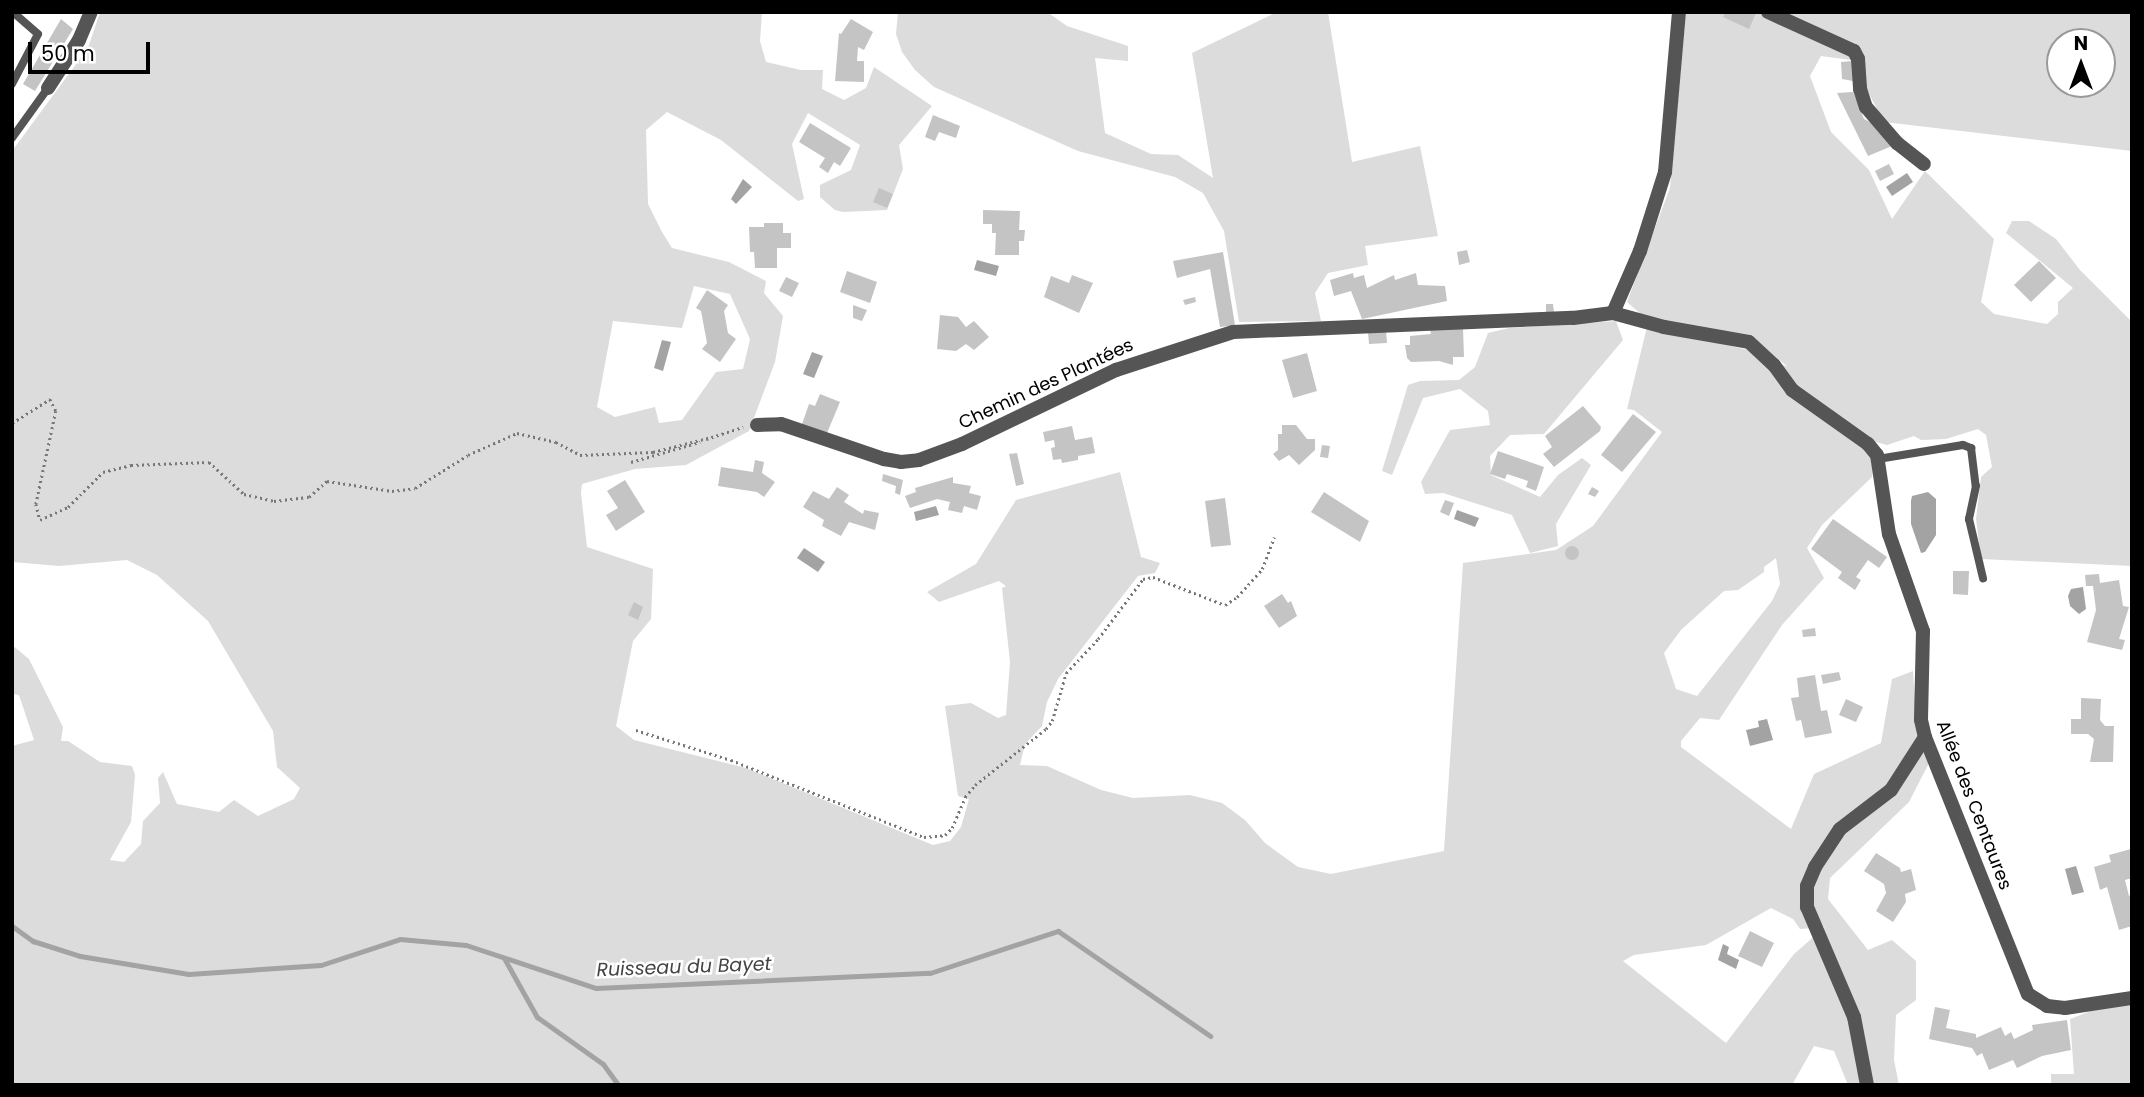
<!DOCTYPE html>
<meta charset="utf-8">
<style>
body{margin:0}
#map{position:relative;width:2144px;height:1097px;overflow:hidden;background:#fff;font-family:Poppins,sans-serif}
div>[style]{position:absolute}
.green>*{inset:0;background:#dcdcdc}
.water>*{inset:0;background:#a3a3a3}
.stream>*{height:5px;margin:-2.5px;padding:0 2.5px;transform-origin:2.5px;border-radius:2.5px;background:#a3a3a3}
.building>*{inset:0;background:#c4c4c4}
.round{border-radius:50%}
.path>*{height:2.5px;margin-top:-1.25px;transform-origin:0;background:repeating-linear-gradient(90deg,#777 0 2px,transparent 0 5.5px)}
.lane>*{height:8px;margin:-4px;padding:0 4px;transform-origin:4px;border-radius:4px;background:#555}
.street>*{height:14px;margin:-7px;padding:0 7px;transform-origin:7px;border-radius:7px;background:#555}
span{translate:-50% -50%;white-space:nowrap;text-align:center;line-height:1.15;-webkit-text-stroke:5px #fff;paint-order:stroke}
.street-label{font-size:18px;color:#000}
.water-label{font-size:19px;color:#444;font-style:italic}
.frame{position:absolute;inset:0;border:14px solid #000;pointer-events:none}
.north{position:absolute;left:2046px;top:28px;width:70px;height:70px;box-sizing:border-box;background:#fff;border:2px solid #999;border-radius:50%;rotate:0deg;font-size:19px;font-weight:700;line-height:28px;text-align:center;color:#000}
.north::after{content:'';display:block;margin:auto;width:24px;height:32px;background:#000;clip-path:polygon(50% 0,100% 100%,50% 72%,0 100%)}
.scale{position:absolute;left:28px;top:42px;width:122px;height:32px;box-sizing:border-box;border:4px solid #000;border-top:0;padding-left:9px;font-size:21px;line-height:24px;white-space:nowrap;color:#000;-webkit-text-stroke:5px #fff;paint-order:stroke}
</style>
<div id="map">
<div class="green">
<i style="clip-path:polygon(evenodd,100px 12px,762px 12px,760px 41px,766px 62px,801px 70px,823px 70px,822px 89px,844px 100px,866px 88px,874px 67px,932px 106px,899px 145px,903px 169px,887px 210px,843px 212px,835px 210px,820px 197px,820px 185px,851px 170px,860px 145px,808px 113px,792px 144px,804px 199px,798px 201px,721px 140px,667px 112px,646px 130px,648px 204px,662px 232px,672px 248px,729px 262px,766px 281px,764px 293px,783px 316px,775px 362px,749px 431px,686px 465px,635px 469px,582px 484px,581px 493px,587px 547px,653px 569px,651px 619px,633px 641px,616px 726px,634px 740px,746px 768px,933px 845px,950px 841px,961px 827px,969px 799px,958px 796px,945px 706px,971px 703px,998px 718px,1006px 715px,1010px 662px,1002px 588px,1006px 586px,999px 581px,939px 602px,927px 592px,976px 564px,1016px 500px,1120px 472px,1141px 557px,1160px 563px,1155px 573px,1138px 576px,1058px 679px,1047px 702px,1042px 726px,1025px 744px,1020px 765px,1047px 766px,1101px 790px,1133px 798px,1190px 795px,1222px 803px,1245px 820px,1265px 843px,1298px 867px,1331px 874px,1444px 851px,1463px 563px,1556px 550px,1593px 526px,1662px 432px,1634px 410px,1627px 409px,1647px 327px,1749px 350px,1765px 361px,1787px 366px,1755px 341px,1643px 316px,1627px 302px,1670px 188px,1686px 12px,2132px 12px,2132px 151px,1884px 122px,1851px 60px,1821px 56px,1810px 76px,1831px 132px,1869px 170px,1892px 219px,1925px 171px,1994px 239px,1981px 302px,1994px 314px,2047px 324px,2058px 314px,2058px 302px,2073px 288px,2006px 233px,2012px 221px,2029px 221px,2056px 239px,2080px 270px,2132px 322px,2132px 566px,1981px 559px,1976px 519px,1981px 477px,1992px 467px,1986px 435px,1978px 429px,1946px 439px,1921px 440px,1914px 436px,1887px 445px,1876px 442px,1872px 477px,1822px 525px,1807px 548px,1824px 578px,1782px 625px,1719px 720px,1700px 718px,1681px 741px,1681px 747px,1791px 829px,1814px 774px,1881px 743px,1892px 679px,1913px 671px,1917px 733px,1929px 763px,1909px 802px,1830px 878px,1828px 899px,1868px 950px,1892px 940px,1916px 961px,1916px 1000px,1896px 1015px,1894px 1060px,1899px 1085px,1848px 1085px,1834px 1051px,1814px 1046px,1792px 1085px,12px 1085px,12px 746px,34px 740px,19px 695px,12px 694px,12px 645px,29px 659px,63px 727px,61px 741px,68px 741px,100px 762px,132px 766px,135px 775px,131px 822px,110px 860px,124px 862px,141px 844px,143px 821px,160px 803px,158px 778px,163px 772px,177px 804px,219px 812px,234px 800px,258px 816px,294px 799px,300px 788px,277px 767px,273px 731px,208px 621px,157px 575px,127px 560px,59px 566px,12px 562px,12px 151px,88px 48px,100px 12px,2060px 42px,2102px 42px,2102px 84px,2060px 84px,2060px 42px,100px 12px,694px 286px,730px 294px,750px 339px,743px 369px,716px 372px,682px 420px,659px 423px,655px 407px,615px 417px,597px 407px,613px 321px,682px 328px,694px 286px,100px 12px,1776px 558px,1780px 584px,1772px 601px,1697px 696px,1676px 689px,1664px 653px,1681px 630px,1724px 591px,1738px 590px,1764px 572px,1764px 567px,1776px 558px,100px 12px,1771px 908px,1793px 919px,1800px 929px,1825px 927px,1794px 954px,1726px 1043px,1623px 961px,1634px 955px,1706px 945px,1771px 908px)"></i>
<i style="clip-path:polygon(898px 12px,1047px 12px,1067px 26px,1128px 46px,1128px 61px,1095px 58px,1105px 133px,1151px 154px,1178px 155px,1213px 178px,1192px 53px,1277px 12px,1328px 12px,1352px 162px,1420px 146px,1438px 236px,1365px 246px,1368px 265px,1328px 273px,1315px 293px,1321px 321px,1239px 322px,1224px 231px,1203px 193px,1175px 177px,1078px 151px,934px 87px,915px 70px,902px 52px,896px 34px)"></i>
<i style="clip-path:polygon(1616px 321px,1623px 340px,1544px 434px,1510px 435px,1490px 456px,1491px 475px,1540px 497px,1558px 475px,1582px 458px,1591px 465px,1556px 524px,1558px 546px,1530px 553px,1512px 515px,1443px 493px,1425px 494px,1421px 482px,1450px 430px,1490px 425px,1488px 411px,1460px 389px,1423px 398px,1392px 475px,1382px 471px,1408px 385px,1420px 381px,1459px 380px,1475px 367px,1488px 333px,1509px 328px)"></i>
<i style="clip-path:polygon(2132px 1004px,2132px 1085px,2051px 1085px,2051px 1074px,2074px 1074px,2070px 1019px,2091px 1011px)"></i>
</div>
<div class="water">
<i style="clip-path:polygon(1907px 173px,1913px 182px,1892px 196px,1886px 187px)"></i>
<i style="clip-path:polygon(743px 179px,752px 187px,736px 204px,731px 199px)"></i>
<i style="clip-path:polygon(977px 260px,999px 266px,996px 276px,974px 270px)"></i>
<i style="clip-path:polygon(662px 340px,671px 342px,663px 371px,654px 368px)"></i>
<i style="clip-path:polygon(812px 352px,823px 356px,814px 378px,803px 374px)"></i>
<i style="clip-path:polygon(1928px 492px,1936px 499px,1936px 535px,1925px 552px,1921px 553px,1911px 524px,1911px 501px,1912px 496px)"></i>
<i style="clip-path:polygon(936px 506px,939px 515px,916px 521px,914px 512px)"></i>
<i style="clip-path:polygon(1457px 510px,1479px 518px,1475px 527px,1454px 519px)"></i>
<i style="clip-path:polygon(804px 548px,825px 562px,818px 572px,797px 558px)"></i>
<i style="clip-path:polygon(2083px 587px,2086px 609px,2079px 614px,2070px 606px,2068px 596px,2071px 589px)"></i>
<i style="clip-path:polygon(1767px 719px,1773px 740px,1750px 746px,1746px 730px,1759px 727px,1758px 721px)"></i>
<i style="clip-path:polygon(2076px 866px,2084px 892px,2072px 895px,2065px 869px)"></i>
<i style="clip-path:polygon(1723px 944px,1729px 947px,1727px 954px,1739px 960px,1736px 969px,1718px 960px)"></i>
</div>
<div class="stream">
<i style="left:12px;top:926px;width:26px;rotate:36deg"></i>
<i style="left:33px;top:941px;width:49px;rotate:17.7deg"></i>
<i style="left:80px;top:956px;width:110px;rotate:9.4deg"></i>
<i style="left:189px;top:974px;width:132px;rotate:-3.9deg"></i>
<i style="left:321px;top:965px;width:83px;rotate:-18.2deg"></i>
<i style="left:400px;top:939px;width:66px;rotate:5.2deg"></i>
<i style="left:466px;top:945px;width:137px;rotate:18.3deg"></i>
<i style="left:596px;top:988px;width:334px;rotate:-2.6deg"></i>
<i style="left:930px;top:973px;width:135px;rotate:-18.2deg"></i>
<i style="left:1058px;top:931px;width:185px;rotate:34.6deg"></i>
<i style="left:504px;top:958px;width:68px;rotate:60.8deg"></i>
<i style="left:537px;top:1017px;width:81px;rotate:35.5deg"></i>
<i style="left:603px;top:1064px;width:26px;rotate:54deg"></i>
</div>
<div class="building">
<i style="clip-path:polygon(1725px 12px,1753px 12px,1756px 13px,1749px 29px,1723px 17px)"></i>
<i style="clip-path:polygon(61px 19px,73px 29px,35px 91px,23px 84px)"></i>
<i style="clip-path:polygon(851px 19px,873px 32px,864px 50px,858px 47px,857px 61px,864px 61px,864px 82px,835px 81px,839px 33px,841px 34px)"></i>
<i style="clip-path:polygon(1852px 61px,1853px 81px,1842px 79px,1841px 62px)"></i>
<i style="clip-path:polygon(1853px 92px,1864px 119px,1872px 123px,1892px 146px,1868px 156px,1837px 93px)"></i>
<i style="clip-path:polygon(933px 115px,960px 126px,956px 138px,939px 132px,935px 141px,925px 137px)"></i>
<i style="clip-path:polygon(810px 123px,851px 148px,840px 166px,834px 162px,828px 173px,819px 167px,825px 158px,799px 142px)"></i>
<i style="clip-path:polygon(1889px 164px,1894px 174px,1880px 181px,1875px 171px)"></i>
<i style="clip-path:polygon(879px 188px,893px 194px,887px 208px,873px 202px)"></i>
<i style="clip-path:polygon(983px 210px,1020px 211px,1019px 230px,1025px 230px,1024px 241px,1019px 241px,1019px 255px,995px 255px,996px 233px,992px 233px,992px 224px,983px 224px)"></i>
<i style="clip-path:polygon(764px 223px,783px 223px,783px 233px,791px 233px,791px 248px,777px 248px,777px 268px,755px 268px,754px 252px,750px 252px,749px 227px,764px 227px)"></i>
<i style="clip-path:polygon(1467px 250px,1470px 262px,1459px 265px,1457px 252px)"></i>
<i style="clip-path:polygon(1223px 252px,1235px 325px,1220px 327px,1210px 269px,1177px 278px,1173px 261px)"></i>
<i style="clip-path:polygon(2039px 261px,2056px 278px,2031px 302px,2014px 285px)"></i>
<i style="clip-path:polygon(847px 271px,877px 282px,870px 303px,840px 292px)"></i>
<i style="clip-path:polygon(1353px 273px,1354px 278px,1364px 275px,1367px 288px,1394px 275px,1395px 280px,1416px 273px,1418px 285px,1445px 286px,1447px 301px,1362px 319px,1351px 291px,1334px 296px,1330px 280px)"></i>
<i style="clip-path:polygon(1072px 275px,1093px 283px,1079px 313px,1044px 297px,1051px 276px,1069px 283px)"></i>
<i style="clip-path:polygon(786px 277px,799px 283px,792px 297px,779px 291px)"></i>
<i style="clip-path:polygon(707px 290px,728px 305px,724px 311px,728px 333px,736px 339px,720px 362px,702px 349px,707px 343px,701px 311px,696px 308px)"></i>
<i style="clip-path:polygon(1195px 297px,1196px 302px,1185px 305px,1183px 300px)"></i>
<i style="clip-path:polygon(1546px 304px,1553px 304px,1554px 312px,1546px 312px)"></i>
<i style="clip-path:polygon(853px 305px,867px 310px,862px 321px,853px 318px)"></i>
<i style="clip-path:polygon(940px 315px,958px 317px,966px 327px,974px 321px,989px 337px,974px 350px,966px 344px,956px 351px,937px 349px)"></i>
<i style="clip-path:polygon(1463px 328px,1464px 357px,1453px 357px,1453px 365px,1439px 361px,1411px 362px,1407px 358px,1405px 345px,1410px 345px,1410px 336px,1431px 334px,1430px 329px)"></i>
<i style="clip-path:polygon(1386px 331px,1387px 343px,1369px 344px,1368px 332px)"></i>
<i style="clip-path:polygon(1307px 353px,1317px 391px,1293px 398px,1282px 360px)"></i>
<i style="clip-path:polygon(820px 394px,840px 402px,827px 433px,802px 424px,809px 404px,815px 406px)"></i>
<i style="clip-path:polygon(1583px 406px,1601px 427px,1600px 431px,1554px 467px,1543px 454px,1552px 447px,1545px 436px)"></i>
<i style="clip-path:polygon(1633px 414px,1656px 432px,1622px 472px,1601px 455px)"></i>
<i style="clip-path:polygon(1282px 425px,1296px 425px,1307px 439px,1315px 439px,1315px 450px,1299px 465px,1289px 455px,1279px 461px,1273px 454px,1278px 450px,1278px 434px,1282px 434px)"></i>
<i style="clip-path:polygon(1072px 426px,1075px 440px,1092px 437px,1095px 453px,1078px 456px,1078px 460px,1062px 463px,1061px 459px,1053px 460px,1051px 448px,1055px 447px,1054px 440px,1045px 442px,1043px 432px)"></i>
<i style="clip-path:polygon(1322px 445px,1330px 446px,1328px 458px,1320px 457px)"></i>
<i style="clip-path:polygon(1498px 451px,1544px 467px,1536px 491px,1526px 487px,1528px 481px,1507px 474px,1505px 479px,1490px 474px)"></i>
<i style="clip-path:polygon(1017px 453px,1024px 484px,1016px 486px,1009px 454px)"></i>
<i style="clip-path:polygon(755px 460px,764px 462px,762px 473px,775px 482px,764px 497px,757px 492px,718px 486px,721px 467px,753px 472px)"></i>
<i style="clip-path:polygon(883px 474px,903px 480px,900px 495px,895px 493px,896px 486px,882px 481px)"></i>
<i style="clip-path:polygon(953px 477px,953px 483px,971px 486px,969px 493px,981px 496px,977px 510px,964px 506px,962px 513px,948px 510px,950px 502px,937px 499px,910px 508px,905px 496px,916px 492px,915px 488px)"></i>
<i style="clip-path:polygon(625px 480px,645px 512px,616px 531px,606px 515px,618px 508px,607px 491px)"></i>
<i style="clip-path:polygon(837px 487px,849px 495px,844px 502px,863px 514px,864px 510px,879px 513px,875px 530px,849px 522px,841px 536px,822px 526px,824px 520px,803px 507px,813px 491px,829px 499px)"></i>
<i style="clip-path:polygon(1592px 487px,1599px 491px,1595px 497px,1588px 494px)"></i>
<i style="clip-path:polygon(1324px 492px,1369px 521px,1360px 542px,1311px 512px)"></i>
<i style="clip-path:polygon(1225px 498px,1231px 545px,1211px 547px,1205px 501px)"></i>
<i style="clip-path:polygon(1445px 500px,1454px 503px,1449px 516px,1440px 512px)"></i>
<i style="clip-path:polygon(1833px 519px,1887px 557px,1879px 568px,1868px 560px,1856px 577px,1861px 580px,1855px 590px,1838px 578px,1842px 572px,1811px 549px)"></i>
<i class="round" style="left:1565px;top:546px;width:14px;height:14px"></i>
<i style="clip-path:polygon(1953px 571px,1969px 571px,1968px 595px,1953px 594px)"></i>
<i style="clip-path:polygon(2099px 574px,2100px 583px,2119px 580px,2123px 606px,2129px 607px,2119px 639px,2125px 640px,2122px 650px,2087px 642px,2096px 610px,2093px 586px,2086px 586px,2085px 575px)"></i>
<i style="clip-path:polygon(1282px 594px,1288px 603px,1291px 601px,1297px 616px,1279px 628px,1264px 606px)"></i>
<i style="clip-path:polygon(634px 602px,643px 607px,638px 620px,628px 615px)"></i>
<i style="clip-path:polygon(1815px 628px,1816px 636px,1803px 637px,1802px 630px)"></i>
<i style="clip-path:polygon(1839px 672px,1841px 680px,1823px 684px,1821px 675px)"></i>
<i style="clip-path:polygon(1815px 675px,1821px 711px,1827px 710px,1832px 733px,1805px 738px,1801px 720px,1796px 721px,1791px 698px,1799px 697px,1797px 678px)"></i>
<i style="clip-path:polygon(2081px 698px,2101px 699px,2100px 720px,2105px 726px,2114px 726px,2113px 762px,2090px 762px,2094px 739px,2088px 734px,2071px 734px,2071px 719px,2081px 719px)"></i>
<i style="clip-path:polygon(1846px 699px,1863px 707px,1856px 722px,1839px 715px)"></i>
<i style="clip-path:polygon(2131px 849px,2132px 878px,2125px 880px,2129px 896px,2132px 895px,2132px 926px,2119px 930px,2107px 887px,2100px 890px,2094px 867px,2111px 862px,2109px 855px)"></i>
<i style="clip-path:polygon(1876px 853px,1900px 868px,1901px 872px,1911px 869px,1916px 890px,1905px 894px,1906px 902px,1893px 922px,1876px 911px,1886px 893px,1884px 884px,1864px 871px)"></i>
<i style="clip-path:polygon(1750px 931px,1774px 943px,1762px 967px,1738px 956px)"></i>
<i style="clip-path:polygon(1935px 1007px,1950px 1010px,1946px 1028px,1976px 1034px,1976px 1038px,2001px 1027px,2005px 1036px,2011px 1032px,2014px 1039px,2033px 1030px,2032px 1025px,2067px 1020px,2071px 1050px,2042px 1056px,2017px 1068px,2013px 1060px,1989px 1070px,1982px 1053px,1977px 1056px,1972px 1048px,1929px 1039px)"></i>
</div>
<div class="path">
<i style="left:12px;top:423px;width:45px;rotate:-32.3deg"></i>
<i style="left:50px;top:399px;width:13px;rotate:63deg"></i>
<i style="left:56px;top:411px;width:95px;rotate:102.1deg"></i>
<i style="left:36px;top:504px;width:16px;rotate:76deg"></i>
<i style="left:40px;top:520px;width:31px;rotate:-25deg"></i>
<i style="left:68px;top:507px;width:49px;rotate:-45deg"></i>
<i style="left:103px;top:472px;width:29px;rotate:-14deg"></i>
<i style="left:131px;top:465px;width:78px;rotate:-2.2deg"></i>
<i style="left:209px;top:462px;width:47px;rotate:42.4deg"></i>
<i style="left:244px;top:494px;width:31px;rotate:13deg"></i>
<i style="left:274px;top:501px;width:35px;rotate:-7deg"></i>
<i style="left:309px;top:497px;width:24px;rotate:-42deg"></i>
<i style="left:327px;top:481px;width:66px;rotate:8.7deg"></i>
<i style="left:392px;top:491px;width:23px;rotate:-7deg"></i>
<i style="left:415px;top:488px;width:62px;rotate:-31.9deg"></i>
<i style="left:468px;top:455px;width:54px;rotate:-24.2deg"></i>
<i style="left:517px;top:433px;width:40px;rotate:13deg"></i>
<i style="left:556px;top:442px;width:27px;rotate:28deg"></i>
<i style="left:580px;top:455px;width:73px;rotate:-2.4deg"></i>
<i style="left:653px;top:452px;width:57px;rotate:-14.3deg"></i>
<i style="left:706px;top:439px;width:39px;rotate:-18deg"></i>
<i style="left:631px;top:462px;width:72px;rotate:-16.2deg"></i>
<i style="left:636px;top:730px;width:100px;rotate:17.5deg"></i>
<i style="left:731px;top:760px;width:208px;rotate:21.8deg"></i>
<i style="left:924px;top:837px;width:21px;rotate:-5deg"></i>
<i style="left:945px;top:835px;width:10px;rotate:-45deg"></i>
<i style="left:952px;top:828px;width:34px;rotate:-67deg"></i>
<i style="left:965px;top:797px;width:16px;rotate:-50deg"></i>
<i style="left:975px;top:785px;width:90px;rotate:-38.3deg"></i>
<i style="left:1046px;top:729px;width:10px;rotate:-53deg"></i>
<i style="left:1052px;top:721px;width:50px;rotate:-73.7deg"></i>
<i style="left:1066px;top:673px;width:47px;rotate:-46.7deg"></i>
<i style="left:1098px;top:639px;width:75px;rotate:-53.1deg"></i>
<i style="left:1143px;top:579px;width:10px;rotate:-11deg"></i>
<i style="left:1153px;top:577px;width:77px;rotate:21.3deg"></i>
<i style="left:1225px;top:605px;width:14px;rotate:-34deg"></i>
<i style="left:1237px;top:597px;width:38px;rotate:-48deg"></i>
<i style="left:1262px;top:569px;width:34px;rotate:-69deg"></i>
</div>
<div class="lane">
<i style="left:12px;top:84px;width:56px;rotate:-62.5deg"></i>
<i style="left:38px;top:34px;width:33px;rotate:-139deg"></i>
<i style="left:12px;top:138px;width:62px;rotate:-54.2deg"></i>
<i style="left:1878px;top:459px;width:86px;rotate:-9.4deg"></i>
<i style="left:1963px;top:445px;width:9px;rotate:21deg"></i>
<i style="left:1971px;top:448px;width:38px;rotate:83deg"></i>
<i style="left:1976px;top:486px;width:34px;rotate:102deg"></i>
<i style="left:1969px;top:519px;width:61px;rotate:76.7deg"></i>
</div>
<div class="street">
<i style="left:1768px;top:12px;width:94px;rotate:24.4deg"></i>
<i style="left:1854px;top:51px;width:9px;rotate:63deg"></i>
<i style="left:1858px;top:59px;width:30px;rotate:86deg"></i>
<i style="left:1860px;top:89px;width:19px;rotate:72deg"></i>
<i style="left:1866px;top:107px;width:48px;rotate:49.3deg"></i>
<i style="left:1897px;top:143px;width:34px;rotate:38deg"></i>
<i style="left:48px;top:88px;width:57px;rotate:-57.1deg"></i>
<i style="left:79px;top:40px;width:30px;rotate:-67deg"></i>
<i style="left:1613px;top:313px;width:68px;rotate:-66.5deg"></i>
<i style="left:1640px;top:251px;width:83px;rotate:-72.4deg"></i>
<i style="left:1665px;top:172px;width:161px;rotate:-85deg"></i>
<i style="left:757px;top:425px;width:24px;rotate:-2deg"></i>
<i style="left:781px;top:424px;width:109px;rotate:18.8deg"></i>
<i style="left:884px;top:459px;width:17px;rotate:10deg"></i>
<i style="left:901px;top:462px;width:18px;rotate:-6deg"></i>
<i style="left:919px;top:460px;width:46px;rotate:-20.4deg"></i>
<i style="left:962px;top:444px;width:171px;rotate:-25.7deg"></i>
<i style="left:1116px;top:370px;width:123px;rotate:-18deg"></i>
<i style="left:1233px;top:332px;width:340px;rotate:-2.4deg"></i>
<i style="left:1573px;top:318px;width:40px;rotate:-7.1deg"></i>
<i style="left:1613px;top:313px;width:53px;rotate:15.4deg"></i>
<i style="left:1664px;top:327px;width:86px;rotate:10deg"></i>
<i style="left:1749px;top:342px;width:34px;rotate:43deg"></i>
<i style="left:1774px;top:365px;width:31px;rotate:54deg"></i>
<i style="left:1792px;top:390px;width:93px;rotate:35.4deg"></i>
<i style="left:1868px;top:444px;width:14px;rotate:51deg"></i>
<i style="left:1877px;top:455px;width:80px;rotate:81.4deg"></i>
<i style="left:1889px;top:534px;width:103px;rotate:70.7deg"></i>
<i style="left:1923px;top:631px;width:89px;rotate:91.3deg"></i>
<i style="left:1921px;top:720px;width:17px;rotate:77deg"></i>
<i style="left:1925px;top:737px;width:277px;rotate:68.2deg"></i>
<i style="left:2028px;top:994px;width:22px;rotate:32deg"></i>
<i style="left:2047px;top:1006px;width:18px;rotate:6deg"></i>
<i style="left:2065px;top:1008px;width:68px;rotate:-8.5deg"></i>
<i style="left:1867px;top:1085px;width:69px;rotate:-100.8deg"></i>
<i style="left:1854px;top:1017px;width:120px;rotate:-113.1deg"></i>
<i style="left:1807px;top:907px;width:21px;rotate:-90deg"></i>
<i style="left:1807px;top:886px;width:21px;rotate:-67deg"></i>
<i style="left:1815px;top:867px;width:45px;rotate:-56.7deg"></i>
<i style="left:1840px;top:829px;width:64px;rotate:-37.4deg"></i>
<i style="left:1891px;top:790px;width:63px;rotate:-57.3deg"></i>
</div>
<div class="street-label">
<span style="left:1046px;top:384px;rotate:-25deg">Chemin des Plantées</span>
<span style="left:1974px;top:805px;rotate:69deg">Allée des Centaures</span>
</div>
<div class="water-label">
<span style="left:684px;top:967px;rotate:-2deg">Ruisseau du Bayet</span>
</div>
<div class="frame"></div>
<div class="north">N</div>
<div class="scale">50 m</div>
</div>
